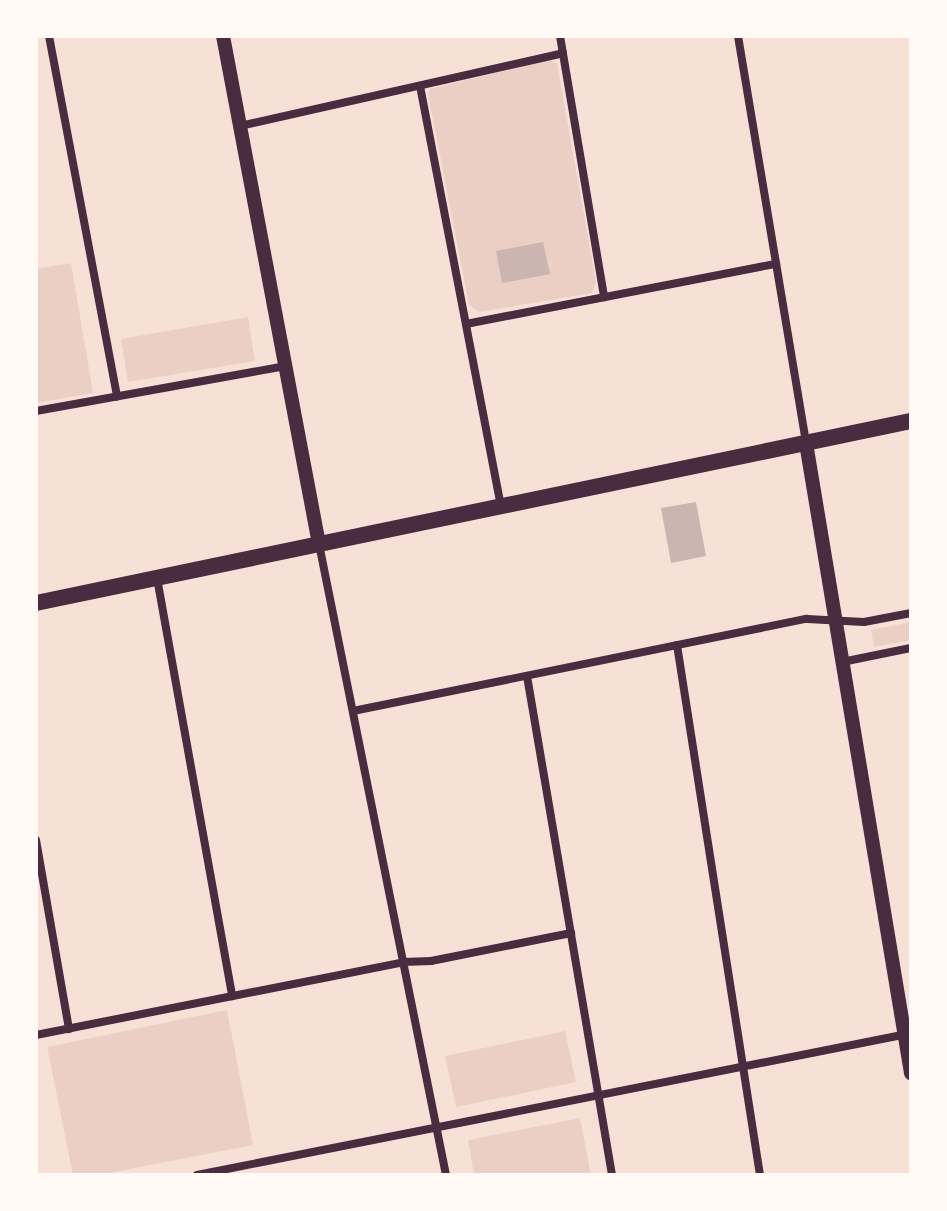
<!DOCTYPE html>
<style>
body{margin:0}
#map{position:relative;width:947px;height:1211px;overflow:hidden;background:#f7e1d7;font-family:"Varela Round",sans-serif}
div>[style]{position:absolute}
.green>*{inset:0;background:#ebcfc5}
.building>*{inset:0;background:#ccb4b1}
.minor>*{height:8px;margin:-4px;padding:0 4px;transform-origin:4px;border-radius:4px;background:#4a2c40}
.tertiary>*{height:14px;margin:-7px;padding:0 7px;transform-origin:7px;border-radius:7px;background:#4a2c40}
.secondary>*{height:16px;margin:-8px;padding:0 8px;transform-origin:8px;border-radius:8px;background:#4a2c40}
span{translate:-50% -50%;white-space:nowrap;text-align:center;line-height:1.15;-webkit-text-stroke:8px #fffaf5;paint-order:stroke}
.frame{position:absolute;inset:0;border:38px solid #fffaf5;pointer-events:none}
</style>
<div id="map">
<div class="green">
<i style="clip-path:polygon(549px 60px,557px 63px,596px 282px,592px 293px,479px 312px,469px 305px,428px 94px,430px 89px)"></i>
<i style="clip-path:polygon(71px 263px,93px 393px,36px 403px,36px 269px)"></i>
<i style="clip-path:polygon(248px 317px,255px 361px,128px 382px,121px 339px)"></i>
<i style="clip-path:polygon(911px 622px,911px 640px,874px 647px,871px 630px)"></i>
<i style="clip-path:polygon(227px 1010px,253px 1145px,99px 1175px,73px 1175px,47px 1047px)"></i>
<i style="clip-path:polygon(565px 1031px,576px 1082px,456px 1107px,445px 1056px)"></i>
<i style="clip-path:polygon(580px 1118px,591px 1175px,474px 1175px,468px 1140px)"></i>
</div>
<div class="building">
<i style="clip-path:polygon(543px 242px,550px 274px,502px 283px,496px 251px)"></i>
<i style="clip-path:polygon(696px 502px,706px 556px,671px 563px,661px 508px)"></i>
</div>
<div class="minor">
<i style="left:49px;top:36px;width:367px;rotate:79.3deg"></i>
<i style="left:560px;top:36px;width:265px;rotate:80.4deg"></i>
<i style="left:738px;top:36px;width:413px;rotate:80.5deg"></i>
<i style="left:420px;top:86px;width:428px;rotate:79.1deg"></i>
<i style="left:240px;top:126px;width:331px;rotate:-12.7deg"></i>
<i style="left:466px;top:324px;width:316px;rotate:-11deg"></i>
<i style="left:36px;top:411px;width:254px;rotate:-10.2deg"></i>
<i style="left:319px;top:544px;width:644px;rotate:78.62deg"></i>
<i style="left:157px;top:578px;width:425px;rotate:79.8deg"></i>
<i style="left:677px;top:645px;width:536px;rotate:81.1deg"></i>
<i style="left:842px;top:662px;width:70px;rotate:-11.5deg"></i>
<i style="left:527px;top:676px;width:506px;rotate:80.33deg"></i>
<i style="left:353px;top:711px;width:463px;rotate:-11.5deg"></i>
<i style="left:807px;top:619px;width:57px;rotate:3deg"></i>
<i style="left:864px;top:622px;width:48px;rotate:-10.8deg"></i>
<i style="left:36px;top:840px;width:192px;rotate:80.1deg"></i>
<i style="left:36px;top:1035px;width:374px;rotate:-11.2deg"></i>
<i style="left:403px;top:962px;width:28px;rotate:-2deg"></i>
<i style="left:431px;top:961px;width:143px;rotate:-11.3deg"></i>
<i style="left:197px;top:1175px;width:724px;rotate:-11.23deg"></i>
</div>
<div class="tertiary">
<i style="left:223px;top:36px;width:517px;rotate:79.3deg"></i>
<i style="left:806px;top:443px;width:639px;rotate:80.54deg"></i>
</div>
<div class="secondary">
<i style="left:36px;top:603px;width:894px;rotate:-11.75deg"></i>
</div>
<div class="frame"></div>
</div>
